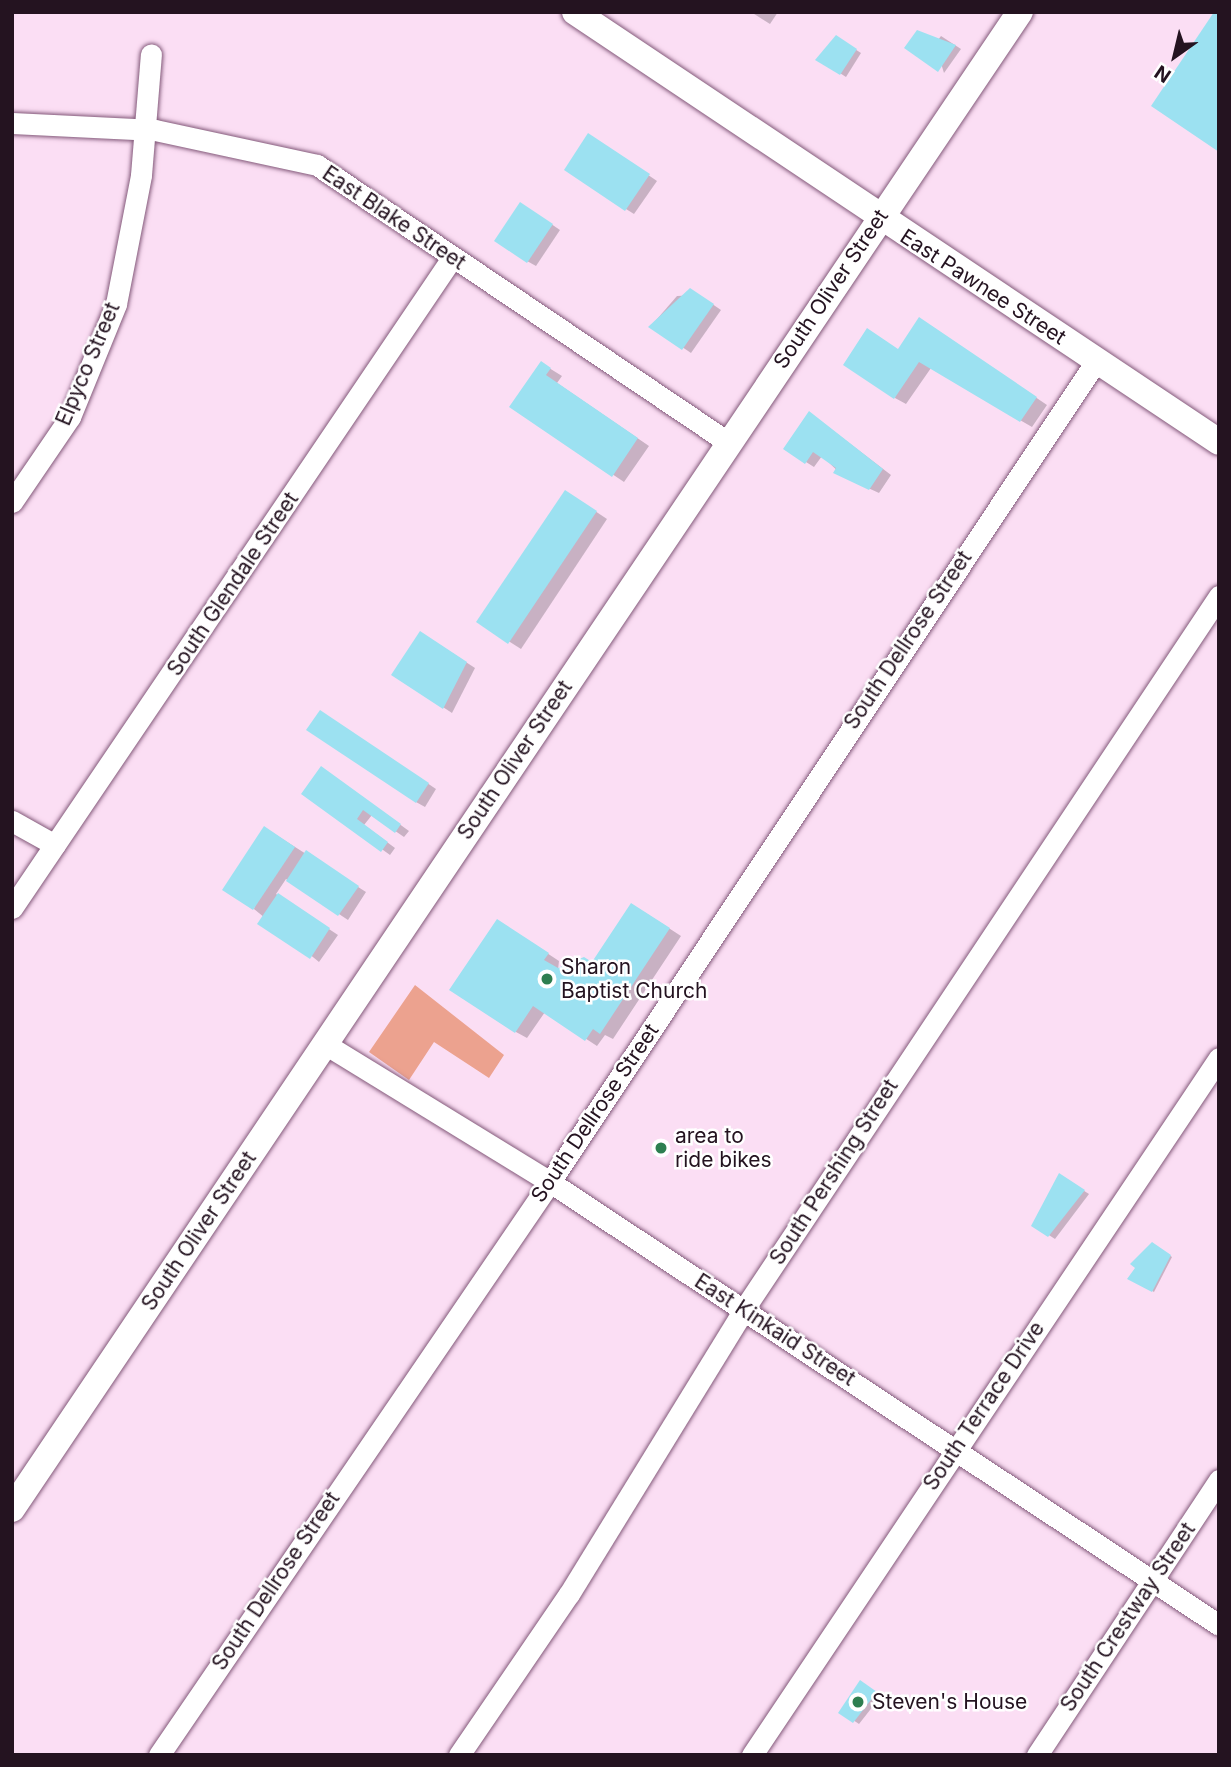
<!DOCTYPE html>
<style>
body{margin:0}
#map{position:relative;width:1231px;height:1767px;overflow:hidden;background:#fbdef4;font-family:Inter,sans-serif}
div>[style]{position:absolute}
.green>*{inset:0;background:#eca28f}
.shadow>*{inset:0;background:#0003}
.building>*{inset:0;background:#9ce1f1}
.roads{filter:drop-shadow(0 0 2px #83597a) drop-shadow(0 0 2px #83597a)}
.minor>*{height:21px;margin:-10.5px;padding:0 10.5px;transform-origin:10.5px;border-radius:10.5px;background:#fff}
.major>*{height:26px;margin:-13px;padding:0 13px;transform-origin:13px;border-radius:13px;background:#fff}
.dots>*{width:19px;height:19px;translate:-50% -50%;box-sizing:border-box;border:4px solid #fff;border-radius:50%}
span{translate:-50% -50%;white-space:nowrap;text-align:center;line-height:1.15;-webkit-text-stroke:5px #fff;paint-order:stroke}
.street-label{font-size:21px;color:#241320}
.poi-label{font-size:21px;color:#241320}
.left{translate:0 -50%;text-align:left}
.frame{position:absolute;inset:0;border:14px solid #241320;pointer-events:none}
.north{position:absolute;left:1140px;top:21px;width:70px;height:70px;-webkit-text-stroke:5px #fff;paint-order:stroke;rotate:214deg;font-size:19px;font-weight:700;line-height:28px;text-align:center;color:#241320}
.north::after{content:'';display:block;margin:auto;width:24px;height:32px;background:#241320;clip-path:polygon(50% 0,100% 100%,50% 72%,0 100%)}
</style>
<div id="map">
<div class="green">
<i style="clip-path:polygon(415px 985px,504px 1055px,489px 1078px,434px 1042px,409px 1080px,369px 1052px)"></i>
</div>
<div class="shadow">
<i style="clip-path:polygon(751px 12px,778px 12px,770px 24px)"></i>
<i style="clip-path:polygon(941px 36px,961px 49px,944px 73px,935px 44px)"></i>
<i style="clip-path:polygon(836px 37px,861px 53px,846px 77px,818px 59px)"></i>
<i style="clip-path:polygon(597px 140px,657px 181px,634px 214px,626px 209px)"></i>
<i style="clip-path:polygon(529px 209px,560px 230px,536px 266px,527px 261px)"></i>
<i style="clip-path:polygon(699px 295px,721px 310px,691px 353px,651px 326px,677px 296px)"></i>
<i style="clip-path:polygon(931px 326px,1047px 405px,1032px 427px,931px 368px,906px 404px,895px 398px,899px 350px)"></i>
<i style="clip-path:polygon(541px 363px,562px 376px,557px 383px,649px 446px,624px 482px,512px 407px)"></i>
<i style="clip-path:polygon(810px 413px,891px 475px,879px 493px,844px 477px,822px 456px,814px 467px,806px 462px)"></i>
<i style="clip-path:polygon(577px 499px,607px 519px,521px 649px,479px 622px)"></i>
<i style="clip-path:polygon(429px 638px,475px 668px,452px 713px,394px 675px)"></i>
<i style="clip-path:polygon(329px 717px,436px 789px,425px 807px,416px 802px)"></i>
<i style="clip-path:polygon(330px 774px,409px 831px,404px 837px,372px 815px,364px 825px,395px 848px,390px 855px,304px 793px)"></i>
<i style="clip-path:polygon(273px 833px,366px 892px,348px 920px,286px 879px,276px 894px,338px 935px,319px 962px,254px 909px)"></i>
<i style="clip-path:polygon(644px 912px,681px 936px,613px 1039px,605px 1035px,597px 1046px,545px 1012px,527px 1038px,516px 1032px,509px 928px,559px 961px,558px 970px,593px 964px)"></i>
<i style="clip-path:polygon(1059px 1175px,1089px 1194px,1055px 1239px,1033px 1225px)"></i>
<i style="clip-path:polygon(1152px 1244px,1172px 1257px,1154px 1292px,1130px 1278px)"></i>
<i style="clip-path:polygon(860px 1683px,881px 1696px,859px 1724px,841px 1712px)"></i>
</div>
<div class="building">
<i style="clip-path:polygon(1214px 12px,1219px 14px,1219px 152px,1151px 106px)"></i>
<i style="clip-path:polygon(917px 30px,956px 45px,938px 72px,904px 48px)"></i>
<i style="clip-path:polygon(836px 35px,857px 49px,840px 75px,815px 60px)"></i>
<i style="clip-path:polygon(588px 133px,650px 174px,625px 211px,564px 170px)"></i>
<i style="clip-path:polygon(520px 202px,553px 224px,527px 263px,494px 241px)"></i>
<i style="clip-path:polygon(690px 288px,714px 304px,682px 350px,648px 327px)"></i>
<i style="clip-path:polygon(919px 317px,1037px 397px,1020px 422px,919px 362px,894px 399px,843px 365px,867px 328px,898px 349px)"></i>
<i style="clip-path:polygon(541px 361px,551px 368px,546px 375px,638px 438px,612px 477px,509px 407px)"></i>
<i style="clip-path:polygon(809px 411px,883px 469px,869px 490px,833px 473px,836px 468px,813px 452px,805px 464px,783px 449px)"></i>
<i style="clip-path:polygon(565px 490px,597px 511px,508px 644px,476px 622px)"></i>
<i style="clip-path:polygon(420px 631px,467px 662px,443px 709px,391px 675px)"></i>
<i style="clip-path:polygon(320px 710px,429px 783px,416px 803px,306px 730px)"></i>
<i style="clip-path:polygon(321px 766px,401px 824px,395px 833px,363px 810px,357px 819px,388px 842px,381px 852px,301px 794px)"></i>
<i style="clip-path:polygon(264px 826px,295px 847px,253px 910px,222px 890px)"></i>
<i style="clip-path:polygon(306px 850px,359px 886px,338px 916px,286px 881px)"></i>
<i style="clip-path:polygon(278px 893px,330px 928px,310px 959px,257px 924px)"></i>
<i style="clip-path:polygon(631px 903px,670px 928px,600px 1034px,593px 1029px,585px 1041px,533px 1006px,515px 1033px,449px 990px,497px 919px,549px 953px,544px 960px,558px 968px,584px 957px,592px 962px)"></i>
<i style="clip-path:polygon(1059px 1173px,1085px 1190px,1048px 1237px,1031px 1226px)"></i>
<i style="clip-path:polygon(1152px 1242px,1171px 1255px,1152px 1292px,1127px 1279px,1135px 1268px,1130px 1264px)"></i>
<i style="clip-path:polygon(860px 1680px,877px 1692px,853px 1723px,838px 1713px)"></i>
</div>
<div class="roads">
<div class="minor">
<i style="left:12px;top:123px;width:143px;rotate:2.8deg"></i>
<i style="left:155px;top:130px;width:166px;rotate:12.2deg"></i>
<i style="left:317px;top:165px;width:497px;rotate:34deg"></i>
<i style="left:12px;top:502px;width:103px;rotate:-55.7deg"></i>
<i style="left:70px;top:417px;width:122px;rotate:-67.8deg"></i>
<i style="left:116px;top:304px;width:131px;rotate:-79deg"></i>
<i style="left:141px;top:175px;width:121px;rotate:-85.3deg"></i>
<i style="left:12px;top:821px;width:49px;rotate:29.2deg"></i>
<i style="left:12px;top:908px;width:785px;rotate:-55.91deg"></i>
<i style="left:325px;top:1044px;width:264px;rotate:31.5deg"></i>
<i style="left:550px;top:1182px;width:802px;rotate:33.51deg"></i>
<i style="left:159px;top:1755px;width:694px;rotate:-55.69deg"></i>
<i style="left:550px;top:1182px;width:986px;rotate:-56.37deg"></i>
<i style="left:459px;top:1755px;width:195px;rotate:-55.7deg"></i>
<i style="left:569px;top:1594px;width:334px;rotate:-58.4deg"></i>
<i style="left:744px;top:1309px;width:857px;rotate:-56.33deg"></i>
<i style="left:752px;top:1755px;width:839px;rotate:-56.18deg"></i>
<i style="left:1037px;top:1755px;width:330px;rotate:-56.5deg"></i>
</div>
<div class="major">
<i style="left:575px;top:12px;width:774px;rotate:33.73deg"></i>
<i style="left:12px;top:1509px;width:1805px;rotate:-56.05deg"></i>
</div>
</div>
<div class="dots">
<i style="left:547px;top:979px;background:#2d7e50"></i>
<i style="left:661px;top:1148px;background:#2d7e50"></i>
<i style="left:858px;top:1702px;background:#2d7e50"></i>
</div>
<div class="street-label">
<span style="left:394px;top:218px;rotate:34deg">East Blake Street</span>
<span style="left:983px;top:287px;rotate:33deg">East Pawnee Street</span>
<span style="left:831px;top:289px;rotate:-56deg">South Oliver Street</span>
<span style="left:88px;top:364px;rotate:-67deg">Elpyco Street</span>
<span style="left:233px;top:584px;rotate:-56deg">South Glendale Street</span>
<span style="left:908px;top:640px;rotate:-56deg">South Dellrose Street</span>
<span style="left:515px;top:760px;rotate:-56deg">South Oliver Street</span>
<span style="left:595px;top:1113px;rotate:-56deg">South Dellrose Street</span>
<span style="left:834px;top:1172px;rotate:-57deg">South Pershing Street</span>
<span style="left:199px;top:1231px;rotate:-56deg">South Oliver Street</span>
<span style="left:775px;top:1330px;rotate:33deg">East Kinkaid Street</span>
<span style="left:984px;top:1406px;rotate:-56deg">South Terrace Drive</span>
<span style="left:276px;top:1581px;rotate:-56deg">South Dellrose Street</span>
<span style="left:1128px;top:1617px;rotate:-56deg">South Crestway Street</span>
</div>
<div class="poi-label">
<span class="left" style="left:561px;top:979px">Sharon<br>Baptist Church</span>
<span class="left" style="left:675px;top:1148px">area to<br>ride bikes</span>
<span class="left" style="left:872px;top:1702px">Steven's House</span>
</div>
<div class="frame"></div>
<div class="north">N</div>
</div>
